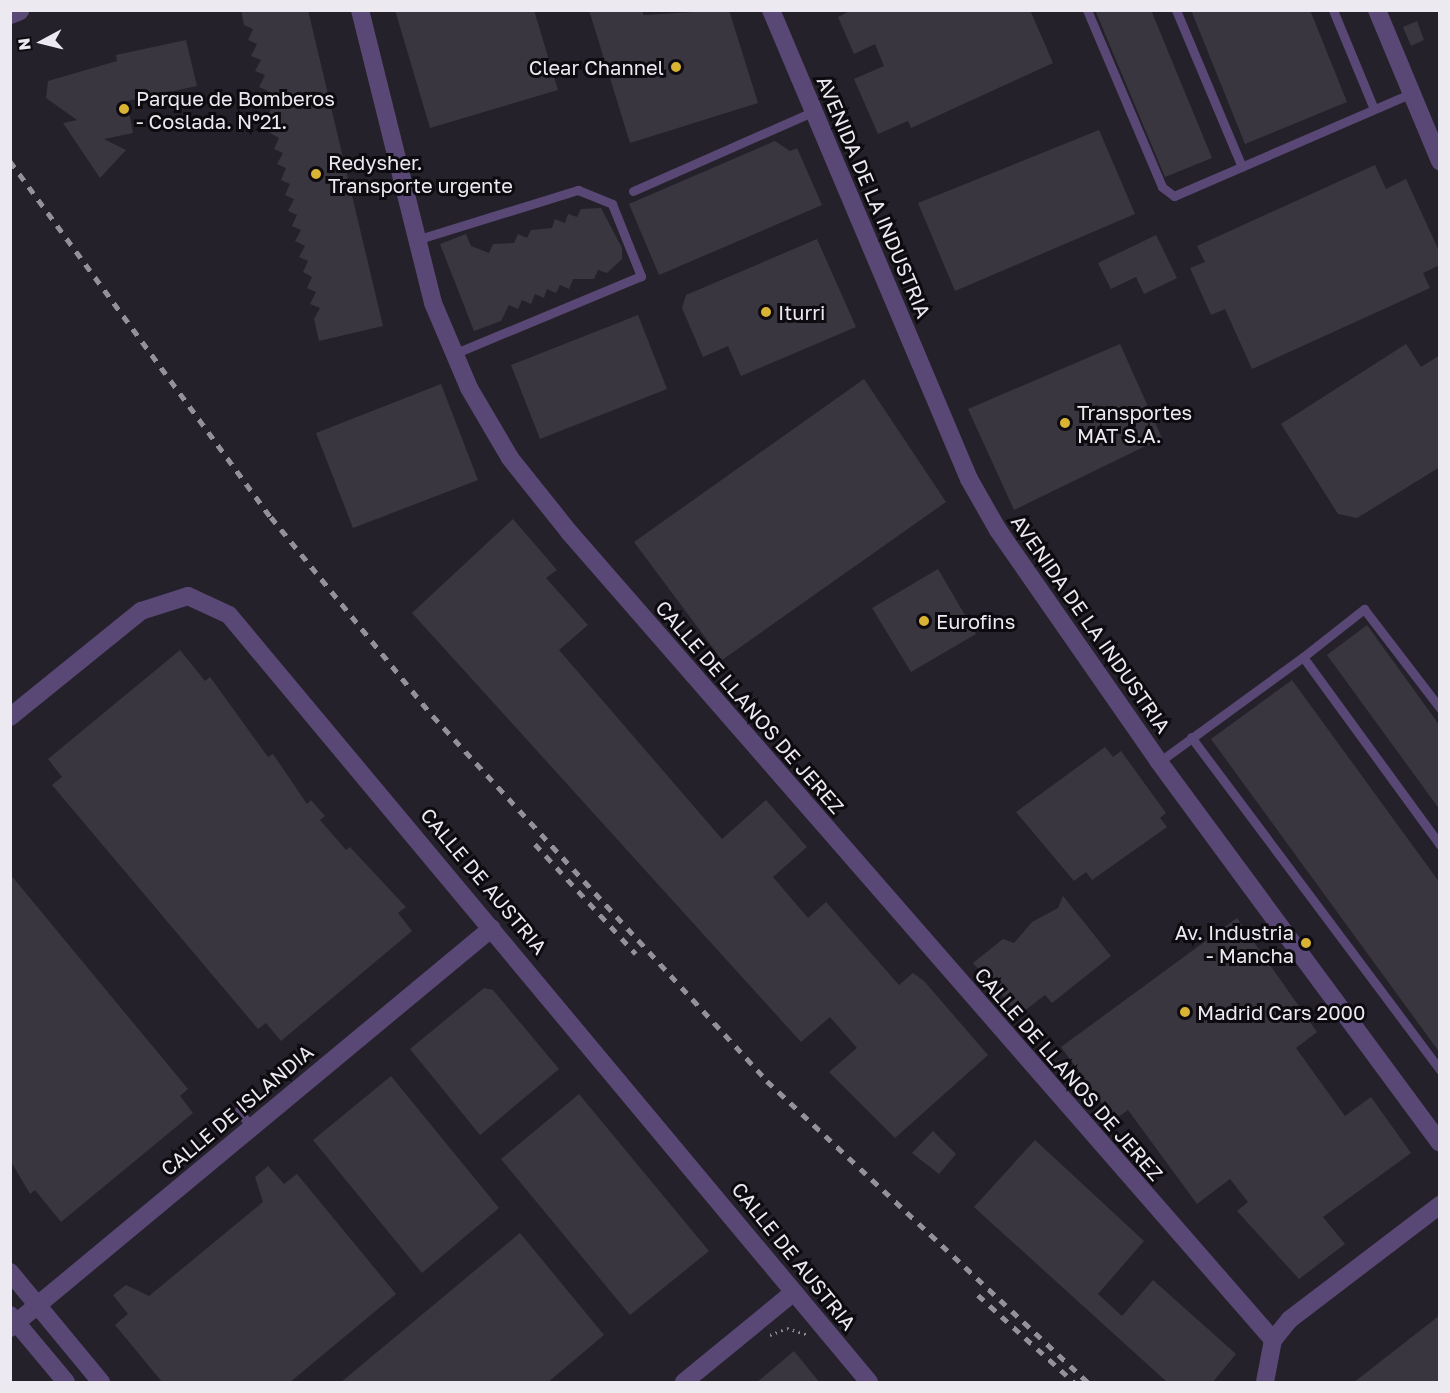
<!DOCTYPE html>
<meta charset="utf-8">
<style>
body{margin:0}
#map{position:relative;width:1450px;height:1393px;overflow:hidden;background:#24212a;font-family:"Golos Text",sans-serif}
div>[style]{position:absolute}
.building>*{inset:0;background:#3a3640}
.path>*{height:3px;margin-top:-1.5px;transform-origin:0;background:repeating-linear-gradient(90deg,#8a888f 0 1.5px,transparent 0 6px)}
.service>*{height:9px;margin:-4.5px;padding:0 4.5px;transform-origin:4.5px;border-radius:4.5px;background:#594875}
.minor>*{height:18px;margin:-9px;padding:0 9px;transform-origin:9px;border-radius:9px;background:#594875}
.tertiary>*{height:22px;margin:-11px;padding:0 11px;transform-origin:11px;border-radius:11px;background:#594875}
.rail>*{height:4.5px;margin-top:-2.25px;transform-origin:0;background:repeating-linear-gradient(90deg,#949299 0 8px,transparent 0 16px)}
.dots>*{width:16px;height:16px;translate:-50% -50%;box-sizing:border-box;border:3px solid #0d0b0f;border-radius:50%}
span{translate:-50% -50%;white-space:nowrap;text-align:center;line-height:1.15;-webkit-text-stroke:6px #0d0b0f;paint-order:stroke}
.poi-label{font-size:20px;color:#eceaf0}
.right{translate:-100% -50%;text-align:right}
.left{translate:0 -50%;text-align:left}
.street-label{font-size:20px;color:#eceaf0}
.frame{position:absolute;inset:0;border:12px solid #eceaf0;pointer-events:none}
.north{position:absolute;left:12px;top:12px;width:60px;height:60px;-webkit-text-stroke:4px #0d0b0f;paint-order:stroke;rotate:263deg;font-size:16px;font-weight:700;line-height:24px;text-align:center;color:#eceaf0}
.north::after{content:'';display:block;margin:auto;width:21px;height:27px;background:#eceaf0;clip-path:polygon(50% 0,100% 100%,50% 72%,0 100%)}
</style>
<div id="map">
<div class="building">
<i style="clip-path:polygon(241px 10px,308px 10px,383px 326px,319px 341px,314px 319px,320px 308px,310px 304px,316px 292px,307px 288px,312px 277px,303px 272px,308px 261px,299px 257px,305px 246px,295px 241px,301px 230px,292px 226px,297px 215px,288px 211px,294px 199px,285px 195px,290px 184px,281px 180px,286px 168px,277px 164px,283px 153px,274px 149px,279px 138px,270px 133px,275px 122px,266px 118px,272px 107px,262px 102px,268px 91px,259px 87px,265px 75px,255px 71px,261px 60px,251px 56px,257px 44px,248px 40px,253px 29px,244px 25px)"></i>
<i style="clip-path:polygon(395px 10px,534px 10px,558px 90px,430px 128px)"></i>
<i style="clip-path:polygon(589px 10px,643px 10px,643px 15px,729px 10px,758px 103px,630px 143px)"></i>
<i style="clip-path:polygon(852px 10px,1030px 10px,1053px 63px,911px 128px,908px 121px,878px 134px,854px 79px,884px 66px,875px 44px,854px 54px,838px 17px)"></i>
<i style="clip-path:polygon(1095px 10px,1151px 10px,1212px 158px,1165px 177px)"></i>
<i style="clip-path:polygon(1191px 10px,1310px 10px,1347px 102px,1245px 144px)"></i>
<i style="clip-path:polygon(1417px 21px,1424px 40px,1411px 46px,1403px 27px)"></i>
<i style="clip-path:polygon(186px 40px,197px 86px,127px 101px,133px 133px,104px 139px,126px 150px,100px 178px,63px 123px,77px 120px,46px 98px,48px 81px,117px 61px,116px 55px)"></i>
<i style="clip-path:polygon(1099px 130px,1135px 214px,955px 291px,918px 203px)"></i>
<i style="clip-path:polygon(775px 141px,790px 151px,797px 148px,822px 205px,659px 275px,629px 204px)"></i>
<i style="clip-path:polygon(1375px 165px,1386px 189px,1406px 179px,1440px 253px,1440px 265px,1423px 273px,1430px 288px,1252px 369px,1225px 309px,1211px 315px,1190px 268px,1205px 262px,1197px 246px)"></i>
<i style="clip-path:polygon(601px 208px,622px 248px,622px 259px,607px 273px,598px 270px,594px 279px,573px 279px,569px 289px,560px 285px,556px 293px,547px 289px,544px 298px,535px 294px,531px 304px,522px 300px,518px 309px,509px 305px,501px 321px,474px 331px,440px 244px,466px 234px,471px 246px,489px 253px,493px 244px,514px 243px,518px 234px,527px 238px,531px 230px,552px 228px,555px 219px,565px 223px,568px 214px,577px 217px,581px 209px)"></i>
<i style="clip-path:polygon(1156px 235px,1177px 278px,1144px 294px,1136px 277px,1111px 289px,1098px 263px)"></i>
<i style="clip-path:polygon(817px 239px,856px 327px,741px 376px,728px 346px,703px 357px,682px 308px,686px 295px)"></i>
<i style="clip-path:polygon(638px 315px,667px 389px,540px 439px,511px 365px)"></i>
<i style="clip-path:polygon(1120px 344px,1162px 438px,1014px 510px,968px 409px)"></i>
<i style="clip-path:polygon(1406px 344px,1421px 367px,1440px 355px,1440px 467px,1357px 518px,1338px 514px,1281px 424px)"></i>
<i style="clip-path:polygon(864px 379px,946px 502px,722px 660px,634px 542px)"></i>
<i style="clip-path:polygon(441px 384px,478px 480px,353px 528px,316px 433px)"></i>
<i style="clip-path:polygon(513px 519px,557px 570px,546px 578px,588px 625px,559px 650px,722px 839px,766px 800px,807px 847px,773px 877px,808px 918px,826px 902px,899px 985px,913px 973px,924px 981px,988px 1055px,895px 1138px,829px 1072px,857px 1048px,830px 1017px,801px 1042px,412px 613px)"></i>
<i style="clip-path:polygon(938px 569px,976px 634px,911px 672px,872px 608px)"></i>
<i style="clip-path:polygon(1367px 625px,1440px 726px,1440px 810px,1327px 655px)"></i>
<i style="clip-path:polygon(180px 650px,205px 681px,210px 677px,268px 757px,273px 754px,307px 804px,311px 800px,325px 816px,320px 820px,346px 850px,350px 847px,406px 907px,398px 913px,412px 931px,281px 1041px,266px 1023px,258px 1029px,52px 785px,62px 777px,48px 759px)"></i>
<i style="clip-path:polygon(1292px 680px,1440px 883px,1440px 1053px,1211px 739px)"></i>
<i style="clip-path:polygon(1105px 747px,1113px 757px,1121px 751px,1166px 813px,1160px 818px,1167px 827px,1092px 880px,1086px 872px,1074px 881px,1016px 812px)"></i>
<i style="clip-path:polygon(10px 874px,188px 1089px,180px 1096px,193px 1113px,61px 1222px,35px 1190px,30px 1194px,10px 1160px)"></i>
<i style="clip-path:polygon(1063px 896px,1111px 956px,1052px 1003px,1045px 995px,1019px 1015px,973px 963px,1003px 939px,1014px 943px,1032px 922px,1058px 908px)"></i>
<i style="clip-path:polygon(1237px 918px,1317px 1032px,1296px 1048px,1345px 1116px,1371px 1097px,1411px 1153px,1323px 1217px,1345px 1244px,1299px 1279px,1237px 1211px,1248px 1202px,1230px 1179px,1197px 1204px,1128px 1110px,1114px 1120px,1061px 1047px)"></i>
<i style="clip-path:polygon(484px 988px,493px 990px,559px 1069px,480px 1135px,410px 1049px)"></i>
<i style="clip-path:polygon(391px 1076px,499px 1208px,422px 1273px,313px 1140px)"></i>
<i style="clip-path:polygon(579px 1094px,709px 1251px,630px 1315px,501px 1159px)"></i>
<i style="clip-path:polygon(933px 1131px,956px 1154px,939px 1174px,912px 1153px)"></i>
<i style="clip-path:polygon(1035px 1140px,1144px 1241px,1098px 1294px,1122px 1316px,1153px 1280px,1236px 1354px,1212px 1383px,1168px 1383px,974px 1207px)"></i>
<i style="clip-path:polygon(268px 1166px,284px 1184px,297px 1174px,396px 1294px,289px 1383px,163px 1383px,115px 1325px,128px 1314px,113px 1295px,126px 1285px,149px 1296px,263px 1202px,255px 1177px)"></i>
<i style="clip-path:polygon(520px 1233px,604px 1335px,547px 1383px,340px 1383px)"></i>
<i style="clip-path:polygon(1440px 1315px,1440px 1383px,1353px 1383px)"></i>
<i style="clip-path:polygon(794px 1351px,820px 1383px,756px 1383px)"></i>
</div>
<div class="path">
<i style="left:770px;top:1335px;width:18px;rotate:-22deg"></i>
<i style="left:787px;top:1328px;width:22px;rotate:18deg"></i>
</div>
<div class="service">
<i style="left:1087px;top:10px;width:192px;rotate:67deg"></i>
<i style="left:1162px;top:187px;width:15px;rotate:37deg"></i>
<i style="left:1174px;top:196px;width:259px;rotate:-23.4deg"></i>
<i style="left:1176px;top:10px;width:170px;rotate:67.2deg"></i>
<i style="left:1333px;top:10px;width:107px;rotate:67.5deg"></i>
<i style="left:633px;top:191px;width:198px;rotate:-23.8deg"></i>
<i style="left:416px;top:240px;width:170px;rotate:-17.2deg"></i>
<i style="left:578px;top:190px;width:37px;rotate:22deg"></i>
<i style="left:612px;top:204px;width:78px;rotate:68.1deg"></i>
<i style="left:641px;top:276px;width:203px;rotate:157.4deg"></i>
<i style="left:1303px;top:657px;width:78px;rotate:-38.2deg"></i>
<i style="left:1364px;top:609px;width:125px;rotate:52.5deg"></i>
<i style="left:1191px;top:737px;width:416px;rotate:53.2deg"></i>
<i style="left:1159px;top:762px;width:178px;rotate:-36.1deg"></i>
<i style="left:1303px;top:657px;width:233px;rotate:53.9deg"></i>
<i style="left:239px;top:1110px;width:22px;rotate:56deg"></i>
</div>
<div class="minor">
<i style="left:360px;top:10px;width:302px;rotate:76deg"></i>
<i style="left:433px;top:303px;width:92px;rotate:67deg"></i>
<i style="left:469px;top:388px;width:81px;rotate:59.6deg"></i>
<i style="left:510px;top:458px;width:95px;rotate:51.4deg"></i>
<i style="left:569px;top:532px;width:1072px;rotate:48.93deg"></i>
<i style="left:771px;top:10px;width:509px;rotate:67.11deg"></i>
<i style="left:969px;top:479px;width:59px;rotate:60.4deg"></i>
<i style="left:998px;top:530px;width:282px;rotate:55.2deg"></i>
<i style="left:1159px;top:762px;width:473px;rotate:53.6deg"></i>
<i style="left:1377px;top:10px;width:164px;rotate:67.4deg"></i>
<i style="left:10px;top:717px;width:169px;rotate:-39deg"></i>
<i style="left:141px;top:611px;width:49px;rotate:-17.7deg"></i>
<i style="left:188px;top:596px;width:45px;rotate:24.9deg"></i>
<i style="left:229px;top:615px;width:999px;rotate:50.16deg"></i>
<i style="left:10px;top:1272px;width:143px;rotate:50.4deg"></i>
<i style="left:10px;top:1315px;width:87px;rotate:50.1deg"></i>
<i style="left:10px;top:1328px;width:626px;rotate:-39.69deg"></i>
<i style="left:684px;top:1382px;width:142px;rotate:-39.3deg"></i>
<i style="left:1265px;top:1382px;width:43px;rotate:-79.2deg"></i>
<i style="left:1273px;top:1340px;width:26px;rotate:-51deg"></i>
<i style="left:1289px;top:1320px;width:190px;rotate:-37.3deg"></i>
</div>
<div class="tertiary">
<i style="left:10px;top:13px;width:9px;rotate:-21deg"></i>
</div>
<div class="rail">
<i style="left:10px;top:161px;width:441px;rotate:53.8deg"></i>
<i style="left:271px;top:517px;width:257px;rotate:50.9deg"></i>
<i style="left:433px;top:716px;width:495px;rotate:47.5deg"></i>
<i style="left:767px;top:1081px;width:440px;rotate:43.2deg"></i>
<i style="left:535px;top:844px;width:149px;rotate:47.4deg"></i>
<i style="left:978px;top:1295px;width:130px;rotate:42.2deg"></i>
</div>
<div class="dots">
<i style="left:676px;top:67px;background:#d9b334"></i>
<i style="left:124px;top:109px;background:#d9b334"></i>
<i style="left:316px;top:174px;background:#d9b334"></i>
<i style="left:766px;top:312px;background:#d9b334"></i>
<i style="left:1065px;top:423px;background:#d9b334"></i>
<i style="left:924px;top:621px;background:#d9b334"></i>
<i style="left:1306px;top:943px;background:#d9b334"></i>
<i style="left:1185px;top:1012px;background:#d9b334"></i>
</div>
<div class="poi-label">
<span class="right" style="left:664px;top:67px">Clear Channel</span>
<span class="left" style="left:136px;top:110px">Parque de Bomberos<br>- Coslada. Nº21.</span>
<span class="left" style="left:328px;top:174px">Redysher.<br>Transporte urgente</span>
<span class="left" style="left:778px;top:312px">Iturri</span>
<span class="left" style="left:1077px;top:424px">Transportes<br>MAT S.A.</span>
<span class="left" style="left:936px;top:621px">Eurofins</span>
<span class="right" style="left:1294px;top:944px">Av. Industria<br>- Mancha</span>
<span class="left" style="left:1197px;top:1012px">Madrid Cars 2000</span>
</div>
<div class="street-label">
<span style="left:874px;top:197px;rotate:67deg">AVENIDA DE LA INDUSTRIA</span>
<span style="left:1091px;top:624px;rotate:55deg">AVENIDA DE LA INDUSTRIA</span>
<span style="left:750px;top:707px;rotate:49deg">CALLE DE LLANOS DE JEREZ</span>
<span style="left:484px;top:881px;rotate:50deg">CALLE DE AUSTRIA</span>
<span style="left:1069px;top:1074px;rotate:49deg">CALLE DE LLANOS DE JEREZ</span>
<span style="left:237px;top:1110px;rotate:-40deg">CALLE DE ISLANDIA</span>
<span style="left:794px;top:1256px;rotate:51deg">CALLE DE AUSTRIA</span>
</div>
<div class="frame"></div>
<div class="north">N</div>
</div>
